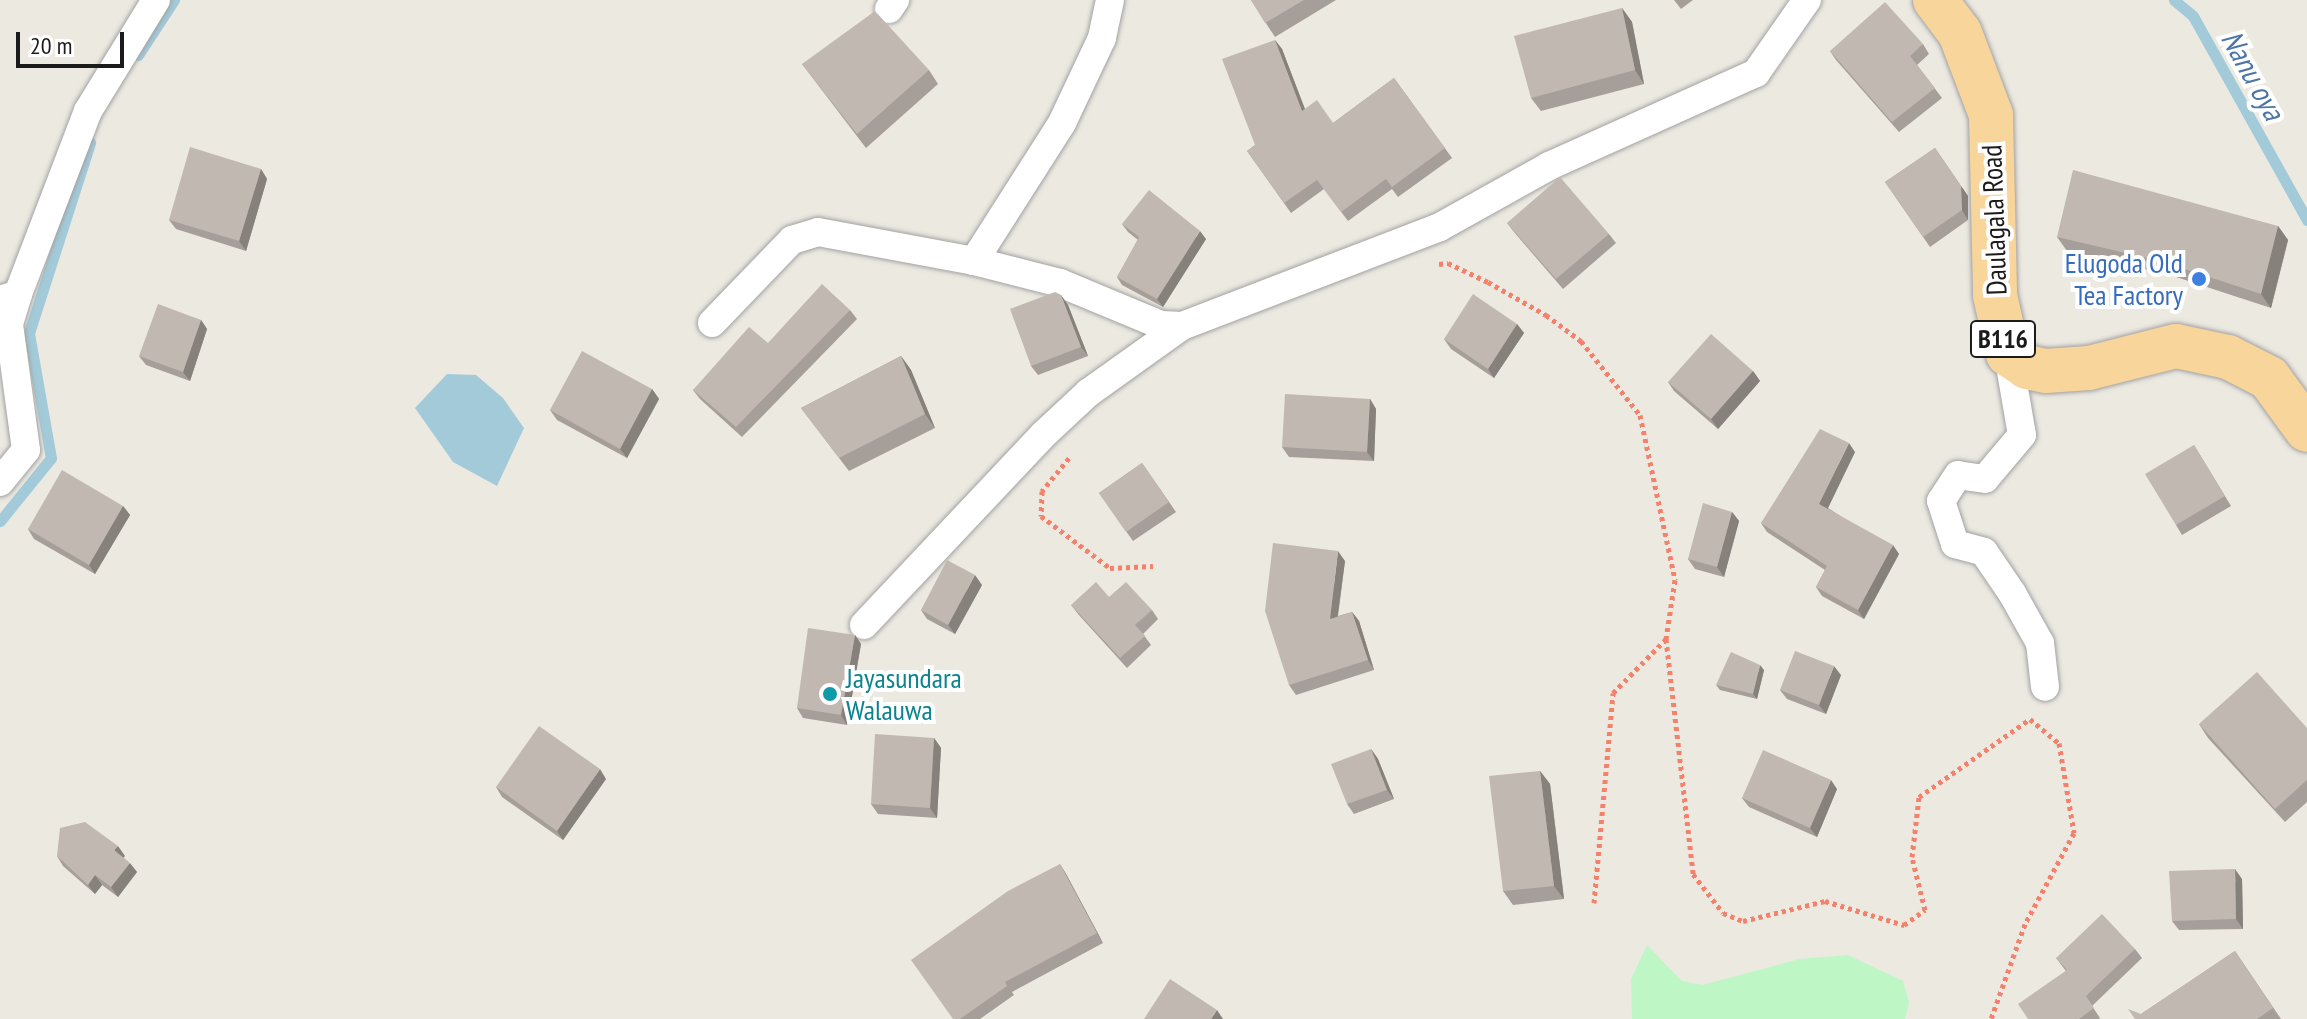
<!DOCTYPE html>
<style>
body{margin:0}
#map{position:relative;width:2307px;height:1019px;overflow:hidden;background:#ece9e1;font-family:"PT Sans Narrow",sans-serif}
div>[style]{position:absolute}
.park>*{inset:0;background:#bef6c6}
.water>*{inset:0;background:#a3cad9}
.stream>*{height:11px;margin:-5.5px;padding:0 5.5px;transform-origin:5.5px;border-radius:5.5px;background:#a3cad9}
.path>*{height:5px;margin-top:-2.5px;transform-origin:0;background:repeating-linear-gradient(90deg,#f3816b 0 4px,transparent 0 8px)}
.roads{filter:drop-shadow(0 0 2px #a2a2a2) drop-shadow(0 0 2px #a2a2a2)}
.street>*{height:28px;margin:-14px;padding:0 14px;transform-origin:14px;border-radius:14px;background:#fff}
.primary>*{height:44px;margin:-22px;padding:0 22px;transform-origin:22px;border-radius:22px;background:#f7d59b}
.wall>*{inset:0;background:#a69e98}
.shaded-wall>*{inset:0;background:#87817c}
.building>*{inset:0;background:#c1b8b1}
.dots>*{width:22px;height:22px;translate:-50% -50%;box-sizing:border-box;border:4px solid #fff;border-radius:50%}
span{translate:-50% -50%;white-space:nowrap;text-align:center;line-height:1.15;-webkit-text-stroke:8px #fff;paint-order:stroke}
.shield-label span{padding:2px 6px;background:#fff;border:2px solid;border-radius:6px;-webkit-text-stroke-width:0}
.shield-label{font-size:26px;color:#1b1b1b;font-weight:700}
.street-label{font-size:28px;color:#1b1b1b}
.shop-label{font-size:28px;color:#366cbe}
.right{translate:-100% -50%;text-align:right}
.culture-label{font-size:28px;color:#0d838f}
.left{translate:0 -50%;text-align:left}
.water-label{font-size:30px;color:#4d74a6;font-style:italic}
.scale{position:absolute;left:16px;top:32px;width:108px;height:36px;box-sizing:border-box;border:4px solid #1b1b1b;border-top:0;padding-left:10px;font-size:24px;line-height:28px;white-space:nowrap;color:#1b1b1b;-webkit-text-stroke:6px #fff;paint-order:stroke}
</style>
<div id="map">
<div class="park">
<i style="clip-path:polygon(1647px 945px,1682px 981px,1703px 985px,1799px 959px,1848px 955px,1903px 981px,1909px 1002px,1905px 1019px,1632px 1019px,1631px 979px)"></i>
</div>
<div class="water">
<i style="clip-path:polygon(447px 374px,476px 375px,503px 398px,524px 428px,497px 486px,453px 462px,415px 408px)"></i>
</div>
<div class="stream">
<i style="left:2174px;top:0;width:25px;rotate:40deg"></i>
<i style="left:2193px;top:16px;width:234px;rotate:60.8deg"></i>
<i style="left:138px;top:55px;width:66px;rotate:-56.8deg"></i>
<i style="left:0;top:521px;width:81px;rotate:-51deg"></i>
<i style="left:51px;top:458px;width:127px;rotate:-100deg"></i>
<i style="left:29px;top:333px;width:200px;rotate:-72.2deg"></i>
</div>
<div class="path">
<i style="left:1439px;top:264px;width:9px;rotate:-6deg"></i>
<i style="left:1448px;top:263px;width:44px;rotate:25.4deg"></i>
<i style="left:1488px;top:282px;width:67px;rotate:29.6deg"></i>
<i style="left:1546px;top:315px;width:44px;rotate:36.6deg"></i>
<i style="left:1581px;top:341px;width:95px;rotate:51.4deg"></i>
<i style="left:1640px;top:415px;width:169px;rotate:78deg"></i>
<i style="left:1675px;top:580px;width:60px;rotate:98.7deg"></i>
<i style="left:1069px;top:458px;width:43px;rotate:129.3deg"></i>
<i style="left:1042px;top:491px;width:25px;rotate:92deg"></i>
<i style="left:1041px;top:516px;width:86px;rotate:37deg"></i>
<i style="left:1110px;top:568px;width:43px;rotate:-2.7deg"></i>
<i style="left:1594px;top:903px;width:211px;rotate:-84.8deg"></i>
<i style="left:1613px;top:693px;width:76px;rotate:-45.5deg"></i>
<i style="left:1666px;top:639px;width:237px;rotate:83.4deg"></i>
<i style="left:1693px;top:874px;width:49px;rotate:52.4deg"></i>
<i style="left:1723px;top:913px;width:22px;rotate:22deg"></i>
<i style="left:1743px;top:921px;width:84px;rotate:-13.7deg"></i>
<i style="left:1825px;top:901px;width:83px;rotate:16.9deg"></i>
<i style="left:1904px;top:925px;width:26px;rotate:-36deg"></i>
<i style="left:1925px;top:910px;width:55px;rotate:-103.8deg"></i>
<i style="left:1912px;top:857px;width:60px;rotate:-83.3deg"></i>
<i style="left:1919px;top:797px;width:136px;rotate:-35.1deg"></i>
<i style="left:2030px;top:719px;width:38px;rotate:40deg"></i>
<i style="left:2059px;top:743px;width:91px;rotate:80.5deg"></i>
<i style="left:2074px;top:833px;width:103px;rotate:118.3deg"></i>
<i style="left:2025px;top:924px;width:101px;rotate:109.7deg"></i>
</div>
<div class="roads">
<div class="street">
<i style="left:1110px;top:0;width:39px;rotate:102deg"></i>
<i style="left:1102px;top:38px;width:94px;rotate:115.2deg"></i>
<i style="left:1062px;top:123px;width:164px;rotate:122.5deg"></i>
<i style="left:974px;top:261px;width:89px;rotate:14.3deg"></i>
<i style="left:1060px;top:283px;width:109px;rotate:22.6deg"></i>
<i style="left:1161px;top:325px;width:21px;rotate:3deg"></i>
<i style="left:1182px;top:326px;width:276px;rotate:-21deg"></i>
<i style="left:1440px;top:227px;width:125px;rotate:-29.2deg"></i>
<i style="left:1549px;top:166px;width:227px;rotate:-24.2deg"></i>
<i style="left:1756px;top:73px;width:89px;rotate:-55.1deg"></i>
<i style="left:889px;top:9px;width:11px;rotate:-56deg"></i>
<i style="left:0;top:300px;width:19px;rotate:-18deg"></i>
<i style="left:18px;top:294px;width:196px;rotate:-69.1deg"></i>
<i style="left:88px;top:111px;width:130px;rotate:-58.5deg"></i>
<i style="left:712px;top:323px;width:115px;rotate:-46.1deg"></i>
<i style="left:792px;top:240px;width:27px;rotate:-17deg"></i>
<i style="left:818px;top:232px;width:159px;rotate:10.5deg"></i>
<i style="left:2008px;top:354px;width:82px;rotate:80.2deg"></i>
<i style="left:2022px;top:435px;width:57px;rotate:130.1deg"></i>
<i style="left:1985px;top:479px;width:27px;rotate:-172deg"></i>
<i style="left:1958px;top:475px;width:31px;rotate:123deg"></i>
<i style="left:1941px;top:501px;width:45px;rotate:72deg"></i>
<i style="left:1955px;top:544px;width:30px;rotate:15deg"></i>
<i style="left:1984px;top:552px;width:50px;rotate:55.7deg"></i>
<i style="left:2012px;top:593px;width:57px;rotate:60.8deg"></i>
<i style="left:2040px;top:643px;width:44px;rotate:83.5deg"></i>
<i style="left:0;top:482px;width:41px;rotate:-50.9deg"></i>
<i style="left:26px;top:450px;width:127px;rotate:-97.7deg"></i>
<i style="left:9px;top:324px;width:31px;rotate:-73deg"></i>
<i style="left:864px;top:625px;width:261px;rotate:-46.7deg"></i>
<i style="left:1043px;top:435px;width:62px;rotate:-43deg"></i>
<i style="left:1088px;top:393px;width:115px;rotate:-35.5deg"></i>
</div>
<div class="primary">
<i style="left:1935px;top:0;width:41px;rotate:52.9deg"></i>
<i style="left:1960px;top:33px;width:88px;rotate:69.3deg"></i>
<i style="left:1991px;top:115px;width:180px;rotate:88.7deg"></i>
<i style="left:1995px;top:295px;width:60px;rotate:77.6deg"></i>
<i style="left:2008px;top:354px;width:23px;rotate:34deg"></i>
<i style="left:2027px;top:367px;width:19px;rotate:12deg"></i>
<i style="left:2046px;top:371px;width:43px;rotate:-4deg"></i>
<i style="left:2089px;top:368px;width:90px;rotate:-14.2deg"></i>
<i style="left:2176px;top:346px;width:53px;rotate:11.9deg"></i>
<i style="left:2228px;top:357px;width:46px;rotate:27.1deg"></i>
<i style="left:2269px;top:378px;width:64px;rotate:53.8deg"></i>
</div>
</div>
<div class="wall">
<i style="clip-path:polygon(1251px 0,1336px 0,1275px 37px)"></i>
<i style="clip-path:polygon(1674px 0,1693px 0,1681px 9px)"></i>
<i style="clip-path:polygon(1622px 8px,1632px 22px,1644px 84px,1541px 111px,1531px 98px)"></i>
<i style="clip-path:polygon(1275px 40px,1282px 49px,1305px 109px,1333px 123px,1394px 78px,1452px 158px,1398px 197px,1392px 189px,1348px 221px,1324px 189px,1291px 213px,1247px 151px,1255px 145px)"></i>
<i style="clip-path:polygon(1923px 44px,1929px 54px,1917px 65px,1942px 98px,1899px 132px,1836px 60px,1830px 51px)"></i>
<i style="clip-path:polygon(802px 64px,929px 70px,938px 84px,866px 148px)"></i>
<i style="clip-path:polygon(1935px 148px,1968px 196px,1968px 220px,1930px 247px,1885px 182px)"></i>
<i style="clip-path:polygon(261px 169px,267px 179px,246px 251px,176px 229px,169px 220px)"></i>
<i style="clip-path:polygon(1507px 223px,1609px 234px,1616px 243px,1563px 289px,1514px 232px)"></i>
<i style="clip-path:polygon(1122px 224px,1206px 239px,1163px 307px,1122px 285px,1117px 277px,1138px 240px,1128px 232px)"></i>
<i style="clip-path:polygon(2278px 226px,2288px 240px,2271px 308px,2170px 275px,2067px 251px,2057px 237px)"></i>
<i style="clip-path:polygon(1061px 295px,1068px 305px,1088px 356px,1038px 375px,1031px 366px)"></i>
<i style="clip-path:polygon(850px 310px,857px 319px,742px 437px,700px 399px,693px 390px)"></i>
<i style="clip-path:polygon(201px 320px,207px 329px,190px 381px,146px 365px,139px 356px)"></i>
<i style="clip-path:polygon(1517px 324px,1524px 333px,1494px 378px,1451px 349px,1444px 339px)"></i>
<i style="clip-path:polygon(901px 356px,911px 370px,935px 428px,849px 471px,801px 408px)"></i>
<i style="clip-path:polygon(1753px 371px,1760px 381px,1718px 429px,1674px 391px,1668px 382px)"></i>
<i style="clip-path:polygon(652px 389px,659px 399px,627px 458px,557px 420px,550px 410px)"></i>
<i style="clip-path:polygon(1370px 399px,1376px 409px,1374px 461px,1289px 457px,1282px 447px)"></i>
<i style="clip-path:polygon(2194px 445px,2231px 506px,2182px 535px,2176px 525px)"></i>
<i style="clip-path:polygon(1855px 452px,1828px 508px,1899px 554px,1864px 619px,1822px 596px,1816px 587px,1825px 570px,1767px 532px,1761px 523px)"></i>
<i style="clip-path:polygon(1142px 463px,1176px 512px,1133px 541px,1099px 493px)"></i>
<i style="clip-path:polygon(123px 506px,130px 515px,95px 574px,34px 539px,28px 529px)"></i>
<i style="clip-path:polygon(1732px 512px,1739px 521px,1724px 577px,1695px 569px,1688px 559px)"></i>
<i style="clip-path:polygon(1345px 561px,1338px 616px,1352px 612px,1359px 621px,1374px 670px,1296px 695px,1289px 685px)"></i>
<i style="clip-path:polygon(982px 585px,955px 634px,927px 619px,921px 610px)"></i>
<i style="clip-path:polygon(1109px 597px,1152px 610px,1158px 619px,1143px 634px,1151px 645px,1127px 668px,1078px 614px,1071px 605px)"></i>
<i style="clip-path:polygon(855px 635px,861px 644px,847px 725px,803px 718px,797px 708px)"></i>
<i style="clip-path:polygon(1764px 670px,1757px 699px,1720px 690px,1716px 685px)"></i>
<i style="clip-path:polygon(1841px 675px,1826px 714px,1787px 699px,1780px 690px)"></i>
<i style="clip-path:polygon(2199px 724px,2307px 728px,2307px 802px,2285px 822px,2208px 738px)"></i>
<i style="clip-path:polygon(934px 738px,941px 748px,937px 818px,878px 814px,871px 804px)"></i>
<i style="clip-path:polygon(1371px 749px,1378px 759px,1394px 799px,1354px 814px,1347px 804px)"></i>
<i style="clip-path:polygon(1540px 771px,1550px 784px,1564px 899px,1513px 905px,1503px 891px)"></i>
<i style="clip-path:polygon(606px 779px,563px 840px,502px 797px,496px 787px)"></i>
<i style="clip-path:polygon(1837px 789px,1817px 837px,1749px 807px,1742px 798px)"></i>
<i style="clip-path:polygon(57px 856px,125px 856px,123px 857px,137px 872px,118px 897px,102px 885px,95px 894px,63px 866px)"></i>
<i style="clip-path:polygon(1060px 864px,1066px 874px,1103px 943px,1012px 992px,1014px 995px,980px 1019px,953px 1019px)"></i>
<i style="clip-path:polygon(2242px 879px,2243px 929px,2179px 930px,2172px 921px)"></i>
<i style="clip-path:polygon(2135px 949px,2142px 958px,2092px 1006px,2100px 1018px,2099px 1019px,2028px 1019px,2066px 971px,2056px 958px)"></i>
<i style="clip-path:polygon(2235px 951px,2281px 1019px,2135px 1019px,2141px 1014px)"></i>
</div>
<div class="shaded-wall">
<i style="clip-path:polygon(1622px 8px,1632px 22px,1644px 84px,1635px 70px)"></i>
<i style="clip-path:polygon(1275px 40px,1282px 49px,1309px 120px,1302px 111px)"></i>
<i style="clip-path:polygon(261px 169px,267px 179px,246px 251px,239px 241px)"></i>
<i style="clip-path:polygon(1961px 186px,1968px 196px,1968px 220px,1962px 210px)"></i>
<i style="clip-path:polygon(2278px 226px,2288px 240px,2271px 308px,2261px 294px)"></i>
<i style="clip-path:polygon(1200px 231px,1206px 239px,1163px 307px,1157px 299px)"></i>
<i style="clip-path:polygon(1061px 295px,1068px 305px,1088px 356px,1081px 347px)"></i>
<i style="clip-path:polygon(201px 320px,207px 329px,190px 381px,183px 372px)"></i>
<i style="clip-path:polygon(1517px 324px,1524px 333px,1494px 378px,1488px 369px)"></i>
<i style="clip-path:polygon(901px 356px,911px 370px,935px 428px,925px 414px)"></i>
<i style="clip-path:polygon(1753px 371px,1760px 381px,1718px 429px,1711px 419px)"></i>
<i style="clip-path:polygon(652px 389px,659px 399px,627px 458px,620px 449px)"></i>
<i style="clip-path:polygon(1370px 399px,1376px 409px,1374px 461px,1367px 452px)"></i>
<i style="clip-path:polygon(1849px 443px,1855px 452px,1826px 512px,1819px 504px)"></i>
<i style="clip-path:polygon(123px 506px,130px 515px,95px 574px,89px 565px)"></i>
<i style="clip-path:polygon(1732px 512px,1739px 521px,1724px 577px,1717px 567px)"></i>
<i style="clip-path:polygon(1893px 545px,1899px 554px,1864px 619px,1858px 610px)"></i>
<i style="clip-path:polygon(1338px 551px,1345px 561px,1336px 628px,1330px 619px)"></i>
<i style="clip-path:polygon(975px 575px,982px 585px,955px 634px,948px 625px)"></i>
<i style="clip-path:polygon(1352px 612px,1359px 621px,1374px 670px,1368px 660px)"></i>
<i style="clip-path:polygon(855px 635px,861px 644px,847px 725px,841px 715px)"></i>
<i style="clip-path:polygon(1760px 665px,1764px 670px,1757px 699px,1753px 694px)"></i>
<i style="clip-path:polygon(1834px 666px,1841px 675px,1826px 714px,1819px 705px)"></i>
<i style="clip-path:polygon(934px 738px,941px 748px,937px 818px,930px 808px)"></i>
<i style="clip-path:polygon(1371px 749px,1378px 759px,1394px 799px,1387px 790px)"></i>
<i style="clip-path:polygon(600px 769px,606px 779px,563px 840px,557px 831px)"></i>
<i style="clip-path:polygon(1540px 771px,1550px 784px,1564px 899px,1554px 886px)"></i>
<i style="clip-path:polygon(1831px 780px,1837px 789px,1817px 837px,1810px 828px)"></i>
<i style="clip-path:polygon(118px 846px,125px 856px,121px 860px,114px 850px)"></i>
<i style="clip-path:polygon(130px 863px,137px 872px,118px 897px,111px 887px)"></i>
<i style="clip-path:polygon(1060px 864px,1066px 874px,1103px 943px,1097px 933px)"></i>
<i style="clip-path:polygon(2235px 869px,2242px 879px,2243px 929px,2236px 919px)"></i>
<i style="clip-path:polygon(95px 875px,102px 885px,95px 894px,88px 885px)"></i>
<i style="clip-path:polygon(1217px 1010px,1223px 1019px,1211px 1019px)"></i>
</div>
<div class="building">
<i style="clip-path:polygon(1251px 0,1304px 0,1265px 23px)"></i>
<i style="clip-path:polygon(1885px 2px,1923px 44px,1910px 56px,1935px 88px,1892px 122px,1830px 51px)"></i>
<i style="clip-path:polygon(1622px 8px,1635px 70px,1531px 98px,1514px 36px)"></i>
<i style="clip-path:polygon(875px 11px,929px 70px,857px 134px,802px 64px)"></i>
<i style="clip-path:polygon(1275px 40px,1302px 111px,1317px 100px,1333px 123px,1394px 78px,1445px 148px,1392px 187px,1386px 179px,1341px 212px,1317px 180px,1284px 203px,1247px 151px,1255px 145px,1222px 59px)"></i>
<i style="clip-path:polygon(190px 147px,261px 169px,239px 241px,169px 220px)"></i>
<i style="clip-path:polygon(1935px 148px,1961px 186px,1962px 210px,1923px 237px,1885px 182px)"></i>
<i style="clip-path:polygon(2073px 170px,2278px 226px,2261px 294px,2160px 261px,2057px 237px)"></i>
<i style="clip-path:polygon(1560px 177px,1609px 234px,1556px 279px,1507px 223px)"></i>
<i style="clip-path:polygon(1149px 190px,1200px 231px,1157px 299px,1117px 277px,1139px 237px,1122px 224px)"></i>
<i style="clip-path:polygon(822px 284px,850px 310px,736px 427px,693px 390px,749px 327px,768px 343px)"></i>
<i style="clip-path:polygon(1055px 292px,1061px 295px,1081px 347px,1031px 366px,1010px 309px)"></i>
<i style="clip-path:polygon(1473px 294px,1517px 324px,1488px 369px,1444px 339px)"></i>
<i style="clip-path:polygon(158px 304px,201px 320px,183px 372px,139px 356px)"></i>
<i style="clip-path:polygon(1711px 334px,1753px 371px,1711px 419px,1668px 382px)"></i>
<i style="clip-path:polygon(582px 351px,652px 389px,620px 449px,550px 410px)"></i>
<i style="clip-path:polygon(901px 356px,925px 414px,839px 458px,801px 408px)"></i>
<i style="clip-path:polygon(1285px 394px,1370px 399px,1367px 452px,1282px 447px)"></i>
<i style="clip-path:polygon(1820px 429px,1849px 443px,1819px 504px,1893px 545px,1858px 610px,1816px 587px,1827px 566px,1761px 523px)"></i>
<i style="clip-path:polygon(2194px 445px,2225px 496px,2176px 525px,2145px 474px)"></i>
<i style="clip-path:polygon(1142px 463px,1169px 502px,1126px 532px,1099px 493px)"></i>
<i style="clip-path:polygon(62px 470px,123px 506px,89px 565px,28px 529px)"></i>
<i style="clip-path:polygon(1703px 503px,1732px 512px,1717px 567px,1688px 559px)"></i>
<i style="clip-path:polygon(1273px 543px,1338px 551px,1330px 619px,1352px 612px,1368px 660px,1289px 685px,1265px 611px)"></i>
<i style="clip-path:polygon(947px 560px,975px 575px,948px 625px,921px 610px)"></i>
<i style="clip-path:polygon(1096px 582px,1109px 597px,1126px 582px,1152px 610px,1135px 625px,1145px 636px,1120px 658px,1071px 605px)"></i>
<i style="clip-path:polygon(808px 628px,855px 635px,841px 715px,797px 708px)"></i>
<i style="clip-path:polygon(1795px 651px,1834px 666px,1819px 705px,1780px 690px)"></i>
<i style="clip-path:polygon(1731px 652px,1760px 665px,1753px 694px,1716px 685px)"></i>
<i style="clip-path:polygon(2257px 672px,2307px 728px,2307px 780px,2275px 809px,2199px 724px)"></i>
<i style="clip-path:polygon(539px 726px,600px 769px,557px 831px,496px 787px)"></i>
<i style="clip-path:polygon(875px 734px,934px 738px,930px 808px,871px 804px)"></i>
<i style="clip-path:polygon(1371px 749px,1387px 790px,1347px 804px,1331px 764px)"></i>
<i style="clip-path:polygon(1763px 750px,1831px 780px,1810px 828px,1742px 798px)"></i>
<i style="clip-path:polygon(1540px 771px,1554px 886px,1503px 891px,1489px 776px)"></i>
<i style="clip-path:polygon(85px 822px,118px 846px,114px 850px,130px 863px,111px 887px,95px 875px,88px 885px,57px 856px,60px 828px)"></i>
<i style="clip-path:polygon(1060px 864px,1097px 933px,1005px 982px,1007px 986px,960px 1019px,953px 1019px,911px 960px,1008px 891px)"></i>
<i style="clip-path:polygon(2235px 869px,2236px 919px,2172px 921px,2169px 871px)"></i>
<i style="clip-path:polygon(2102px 914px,2135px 949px,2086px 996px,2094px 1008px,2079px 1019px,2028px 1019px,2018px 1004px,2067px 970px,2056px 958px)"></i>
<i style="clip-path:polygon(2235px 951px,2273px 1008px,2257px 1019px,2135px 1019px,2128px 1009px,2141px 1014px)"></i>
<i style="clip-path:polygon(1170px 979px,1217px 1010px,1211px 1019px,1144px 1019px)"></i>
</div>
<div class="dots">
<i style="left:2199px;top:279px;background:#3f7fe0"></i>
<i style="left:830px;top:694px;background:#0f9aa8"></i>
</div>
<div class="shield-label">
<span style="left:2003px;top:339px">B116</span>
</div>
<div class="street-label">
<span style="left:1994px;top:220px;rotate:-92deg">Daulagala Road</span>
</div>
<div class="shop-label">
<span class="right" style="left:2183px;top:279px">Elugoda Old<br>Tea Factory</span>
</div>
<div class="culture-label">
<span class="left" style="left:846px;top:694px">Jayasundara<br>Walauwa</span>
</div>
<div class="water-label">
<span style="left:2253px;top:75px;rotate:61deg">Nanu oya</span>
</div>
<div class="scale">20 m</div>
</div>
